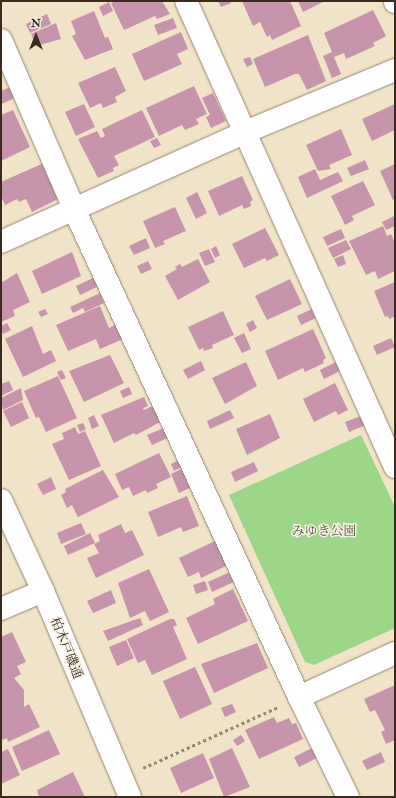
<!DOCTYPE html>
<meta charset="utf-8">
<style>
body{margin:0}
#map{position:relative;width:396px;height:798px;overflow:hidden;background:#f1e3c7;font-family:"IM FELL Double Pica","Noto Serif JP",serif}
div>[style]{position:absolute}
.green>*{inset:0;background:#9bd689}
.building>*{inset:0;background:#c694ab}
.path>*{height:2.5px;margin-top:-1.25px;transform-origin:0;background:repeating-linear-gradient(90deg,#968672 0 3px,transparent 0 6px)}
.roads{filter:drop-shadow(0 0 1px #968672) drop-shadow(0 0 1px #968672)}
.minor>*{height:22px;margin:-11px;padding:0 11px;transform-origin:11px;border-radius:11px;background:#fff}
span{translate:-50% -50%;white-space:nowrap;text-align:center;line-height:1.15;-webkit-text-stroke:3px #f7f3e8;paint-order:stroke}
.park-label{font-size:13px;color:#535539}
.street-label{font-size:13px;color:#3b2a1e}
.frame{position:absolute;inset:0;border:2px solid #3b2a1e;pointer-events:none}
.north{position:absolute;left:16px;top:16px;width:40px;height:40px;-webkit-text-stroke:3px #f7f3e8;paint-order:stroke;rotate:0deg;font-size:11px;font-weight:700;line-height:16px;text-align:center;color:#3b2a1e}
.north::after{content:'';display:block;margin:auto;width:14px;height:18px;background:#3b2a1e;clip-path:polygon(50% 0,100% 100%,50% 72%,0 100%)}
</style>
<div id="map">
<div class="green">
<i style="clip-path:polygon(361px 435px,395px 507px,395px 628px,314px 665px,305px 662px,229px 495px)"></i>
</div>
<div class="building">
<i style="clip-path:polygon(116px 1px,162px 1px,170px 14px,157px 19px,155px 16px,124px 30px,111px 3px)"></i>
<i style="clip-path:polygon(218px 1px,230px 1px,231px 3px,221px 7px)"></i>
<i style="clip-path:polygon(242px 1px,290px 1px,301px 26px,272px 40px,270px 35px,267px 37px,260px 22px,253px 26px)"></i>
<i style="clip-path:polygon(298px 1px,325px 1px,303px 12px)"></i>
<i style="clip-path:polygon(109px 2px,113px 11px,103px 16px,99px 7px)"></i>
<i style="clip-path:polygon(373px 10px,386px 36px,373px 43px,375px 46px,346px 59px,344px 53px,334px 57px,341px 74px,332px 78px,323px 56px,332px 52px,324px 33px)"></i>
<i style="clip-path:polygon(94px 11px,105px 38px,108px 37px,113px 49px,85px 60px,72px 36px,76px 34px,71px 21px)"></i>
<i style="clip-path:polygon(47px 14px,51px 24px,30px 33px,26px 24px)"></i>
<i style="clip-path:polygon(173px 18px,177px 28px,158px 35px,154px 25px)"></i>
<i style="clip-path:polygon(56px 23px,61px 39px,36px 46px,31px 34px)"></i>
<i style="clip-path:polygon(181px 32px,188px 49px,177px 54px,182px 64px,144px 81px,132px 54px)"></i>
<i style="clip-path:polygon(308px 35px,326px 81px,307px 90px,299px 74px,295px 74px,265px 87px,253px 59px)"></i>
<i style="clip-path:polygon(250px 57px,253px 64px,247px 67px,243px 59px)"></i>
<i style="clip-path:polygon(115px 67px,126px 91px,115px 97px,117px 102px,103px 108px,101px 103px,90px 108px,78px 83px)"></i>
<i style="clip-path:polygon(13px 86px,18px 97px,1px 104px,1px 91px)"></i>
<i style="clip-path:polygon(194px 86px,207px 114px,196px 119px,199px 124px,185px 130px,182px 125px,159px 136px,146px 108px)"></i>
<i style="clip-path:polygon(213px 93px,226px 121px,211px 128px,206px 117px,210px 115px,202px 98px)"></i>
<i style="clip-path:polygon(84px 104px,95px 127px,76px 136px,65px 112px)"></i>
<i style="clip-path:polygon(395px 104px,395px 130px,372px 141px,362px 119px)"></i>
<i style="clip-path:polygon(13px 110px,30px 147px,1px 161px,1px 115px)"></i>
<i style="clip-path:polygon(142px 110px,155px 137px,114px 156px,119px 165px,113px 168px,114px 171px,98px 178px,78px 139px,97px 131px,101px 138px,105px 136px,102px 129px)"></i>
<i style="clip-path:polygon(341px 129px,352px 155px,329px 165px,331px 169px,318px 171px,306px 145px)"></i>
<i style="clip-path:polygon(157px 138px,161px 145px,154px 148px,150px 141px)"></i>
<i style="clip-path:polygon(365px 160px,369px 169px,351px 176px,347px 168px)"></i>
<i style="clip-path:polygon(46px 162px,60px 198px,32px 212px,26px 199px,19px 202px,17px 199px,5px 205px,1px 196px,1px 182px)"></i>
<i style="clip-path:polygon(395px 164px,395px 199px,393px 200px,380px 171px)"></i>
<i style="clip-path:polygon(315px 169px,320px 180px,338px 172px,343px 181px,307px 198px,298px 177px)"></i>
<i style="clip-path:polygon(242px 176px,253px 200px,250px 202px,251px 206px,244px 209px,242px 205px,219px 216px,208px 191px)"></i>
<i style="clip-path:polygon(363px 181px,375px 205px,352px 216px,354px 220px,345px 225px,331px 196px)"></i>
<i style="clip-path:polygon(197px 192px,207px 213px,196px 219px,186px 198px)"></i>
<i style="clip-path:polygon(175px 207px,186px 231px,163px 241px,165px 244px,155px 248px,143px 221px)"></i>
<i style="clip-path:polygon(394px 216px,395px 226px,386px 230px,382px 222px)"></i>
<i style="clip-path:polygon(383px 226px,387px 236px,391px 234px,395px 243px,395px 271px,378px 279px,375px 271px,366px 275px,349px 241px)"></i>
<i style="clip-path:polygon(265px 228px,279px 255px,267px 261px,265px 258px,244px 268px,232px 244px)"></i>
<i style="clip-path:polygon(341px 229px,345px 238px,327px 246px,323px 237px)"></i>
<i style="clip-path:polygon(146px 238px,150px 248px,134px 255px,129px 246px)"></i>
<i style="clip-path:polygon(346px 240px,351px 249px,333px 258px,328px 248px)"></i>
<i style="clip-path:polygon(216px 246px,220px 255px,215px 258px,211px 249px)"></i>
<i style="clip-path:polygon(209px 249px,215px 262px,205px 266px,199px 253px)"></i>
<i style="clip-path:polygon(72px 252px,81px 276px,42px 294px,32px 271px)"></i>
<i style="clip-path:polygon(343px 255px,346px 264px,338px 267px,334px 259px)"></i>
<i style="clip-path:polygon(198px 259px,210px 282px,178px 300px,165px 276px,177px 269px,175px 267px,180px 264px,182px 267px)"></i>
<i style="clip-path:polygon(148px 261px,152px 269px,141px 274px,137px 266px)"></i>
<i style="clip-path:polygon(17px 273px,30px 302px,13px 310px,15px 316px,1px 322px,1px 283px)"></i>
<i style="clip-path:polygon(95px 277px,99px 286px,80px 295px,76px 286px)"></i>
<i style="clip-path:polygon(290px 279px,302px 304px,267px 320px,255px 296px)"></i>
<i style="clip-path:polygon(395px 282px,395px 316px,389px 319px,388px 316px,385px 317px,374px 291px)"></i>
<i style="clip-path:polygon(100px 293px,104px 303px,85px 312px,83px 308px,73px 313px,70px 307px)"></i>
<i style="clip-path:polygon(100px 306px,109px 328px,121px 322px,128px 337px,100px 349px,96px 339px,68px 351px,56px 325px)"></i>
<i style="clip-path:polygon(314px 308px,318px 317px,301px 325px,297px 316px)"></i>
<i style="clip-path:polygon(45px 309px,48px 314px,41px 317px,38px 312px)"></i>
<i style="clip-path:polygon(223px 311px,234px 335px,212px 345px,213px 348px,204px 351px,203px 348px,199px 350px,188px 327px)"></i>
<i style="clip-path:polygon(253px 320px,257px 328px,250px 332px,246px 324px)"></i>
<i style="clip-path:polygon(7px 323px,11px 330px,3px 334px,1px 326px)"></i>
<i style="clip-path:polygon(32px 326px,43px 354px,51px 350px,56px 361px,23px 377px,5px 339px)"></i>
<i style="clip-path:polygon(313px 329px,326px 358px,323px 360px,324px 363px,305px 372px,303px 368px,278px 380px,265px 351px)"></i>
<i style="clip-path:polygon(244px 333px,251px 349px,242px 353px,234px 338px)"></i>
<i style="clip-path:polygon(391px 338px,395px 347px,377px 355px,373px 346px)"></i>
<i style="clip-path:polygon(110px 355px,124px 383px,84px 402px,69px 371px)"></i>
<i style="clip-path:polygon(201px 361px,205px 370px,188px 379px,183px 370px)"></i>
<i style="clip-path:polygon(338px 361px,342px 370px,324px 379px,320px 370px)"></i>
<i style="clip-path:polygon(246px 362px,257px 386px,225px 404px,212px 378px)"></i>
<i style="clip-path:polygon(62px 370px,66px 378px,61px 380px,57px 372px)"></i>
<i style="clip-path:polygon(58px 376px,77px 418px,46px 432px,39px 417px,36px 418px,24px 391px)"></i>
<i style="clip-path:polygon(9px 381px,13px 390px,1px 396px,1px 384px)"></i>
<i style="clip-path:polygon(335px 383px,348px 410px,338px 415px,336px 411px,314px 422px,303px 399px)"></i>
<i style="clip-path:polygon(129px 387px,132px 394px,123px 398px,120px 391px)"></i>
<i style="clip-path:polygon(21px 388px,23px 400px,3px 410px,1px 398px)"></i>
<i style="clip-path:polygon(144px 397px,148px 406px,143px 408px,144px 410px,157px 404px,164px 420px,136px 435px,134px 433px,114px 443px,101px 415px)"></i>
<i style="clip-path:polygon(22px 402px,29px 418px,11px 427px,3px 411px)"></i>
<i style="clip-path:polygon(230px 410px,234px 418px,210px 429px,207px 421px)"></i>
<i style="clip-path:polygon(270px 414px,280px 438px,247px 455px,236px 429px)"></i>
<i style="clip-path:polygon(94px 415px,99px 426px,92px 429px,88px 418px)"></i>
<i style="clip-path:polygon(364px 415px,368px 424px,349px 432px,345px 422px)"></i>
<i style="clip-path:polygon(83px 423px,86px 429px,80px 432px,77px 425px)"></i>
<i style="clip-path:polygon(75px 427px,78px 434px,85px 431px,101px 466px,69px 480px,52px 444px,64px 439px,62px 433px)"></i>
<i style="clip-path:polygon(166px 427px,170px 437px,152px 445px,147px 435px)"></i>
<i style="clip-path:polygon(159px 453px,171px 477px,156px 484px,158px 488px,147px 493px,146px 490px,133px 496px,129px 487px,122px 490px,115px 474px)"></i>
<i style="clip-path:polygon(179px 460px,182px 467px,174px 471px,171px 464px)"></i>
<i style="clip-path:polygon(254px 462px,258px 471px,235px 482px,231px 472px)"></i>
<i style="clip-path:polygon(188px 466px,196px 485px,179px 493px,171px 474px)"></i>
<i style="clip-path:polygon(103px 470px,119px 497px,78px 517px,72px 505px,67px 508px,61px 495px,66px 492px,65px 489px)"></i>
<i style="clip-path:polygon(51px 477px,56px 489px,43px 495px,37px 484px)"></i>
<i style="clip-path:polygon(187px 496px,199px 526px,183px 532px,181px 527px,158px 537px,148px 512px)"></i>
<i style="clip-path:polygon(81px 523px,86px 534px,61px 544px,57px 533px)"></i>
<i style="clip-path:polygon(121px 524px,125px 533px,132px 530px,144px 555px,96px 578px,87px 558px,99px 553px,94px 544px,100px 541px,98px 535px)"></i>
<i style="clip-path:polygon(90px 533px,95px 543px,68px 555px,64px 546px)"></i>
<i style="clip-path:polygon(217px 540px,228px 565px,201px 578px,199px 572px,188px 577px,179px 558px)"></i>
<i style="clip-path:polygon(149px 569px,169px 612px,150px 621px,145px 611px,130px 618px,118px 583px)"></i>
<i style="clip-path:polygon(232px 571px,236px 581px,212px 592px,208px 582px)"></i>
<i style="clip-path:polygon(205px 581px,208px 590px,196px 594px,193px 585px)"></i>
<i style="clip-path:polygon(233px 589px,248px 621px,198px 644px,186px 618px,215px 604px,213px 599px)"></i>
<i style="clip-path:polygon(111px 590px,116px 603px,93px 613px,87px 601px)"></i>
<i style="clip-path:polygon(140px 618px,143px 625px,108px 641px,103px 631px)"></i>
<i style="clip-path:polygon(170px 619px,174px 619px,177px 625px,173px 627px,187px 659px,152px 675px,145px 660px,138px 663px,127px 639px)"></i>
<i style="clip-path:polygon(12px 632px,26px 662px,17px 666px,21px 674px,14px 678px,24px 690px,24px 707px,29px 704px,40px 727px,8px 742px,7px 738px,3px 740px,1px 737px,1px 637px)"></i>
<i style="clip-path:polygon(126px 640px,134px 658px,117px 666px,109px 647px)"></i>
<i style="clip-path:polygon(257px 643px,268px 668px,214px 693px,201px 664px)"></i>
<i style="clip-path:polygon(195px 667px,212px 704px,180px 719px,163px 681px)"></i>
<i style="clip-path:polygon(395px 685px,395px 740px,386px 744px,381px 732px,385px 730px,375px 710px,370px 712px,364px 699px)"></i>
<i style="clip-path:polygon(232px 704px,236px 712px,225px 717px,221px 708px)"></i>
<i style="clip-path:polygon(274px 717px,277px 723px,289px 718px,292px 724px,296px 723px,303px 739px,259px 759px,245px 730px)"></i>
<i style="clip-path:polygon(49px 730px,60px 754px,22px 771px,12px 747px)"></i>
<i style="clip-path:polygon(241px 735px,245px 741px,237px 746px,233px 740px)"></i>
<i style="clip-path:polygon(314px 747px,319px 757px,299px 767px,294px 757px)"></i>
<i style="clip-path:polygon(232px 748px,250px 787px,224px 797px,209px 759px)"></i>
<i style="clip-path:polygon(8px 749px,20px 775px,1px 784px,1px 752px)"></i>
<i style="clip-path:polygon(381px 752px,385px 762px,367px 770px,362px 761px)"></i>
<i style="clip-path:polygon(203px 753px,214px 778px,181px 793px,170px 768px)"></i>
<i style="clip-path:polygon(73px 772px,85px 797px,39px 797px,37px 790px)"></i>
</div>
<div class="path">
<i style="left:143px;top:768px;width:148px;rotate:-24.3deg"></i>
</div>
<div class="roads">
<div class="minor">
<i style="left:186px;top:1px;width:511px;rotate:65.84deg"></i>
<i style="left:395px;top:1px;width:1px;rotate:90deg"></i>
<i style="left:1px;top:40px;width:184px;rotate:66.6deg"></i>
<i style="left:74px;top:209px;width:537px;rotate:65.25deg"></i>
<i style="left:299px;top:697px;width:111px;rotate:63.9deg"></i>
<i style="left:1px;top:242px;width:265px;rotate:-24.2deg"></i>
<i style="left:243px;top:133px;width:165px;rotate:-22.5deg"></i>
<i style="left:1px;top:500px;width:100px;rotate:65.2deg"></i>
<i style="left:43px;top:591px;width:224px;rotate:67.1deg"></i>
<i style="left:1px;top:609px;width:46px;rotate:-23.2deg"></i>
<i style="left:299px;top:697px;width:106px;rotate:-24.6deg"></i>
</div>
</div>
<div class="park-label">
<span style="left:324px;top:531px">みゆき公園</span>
</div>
<div class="street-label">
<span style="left:66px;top:648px;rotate:68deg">柏木戸磯通</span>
</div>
<div class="frame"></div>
<div class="north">N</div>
</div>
